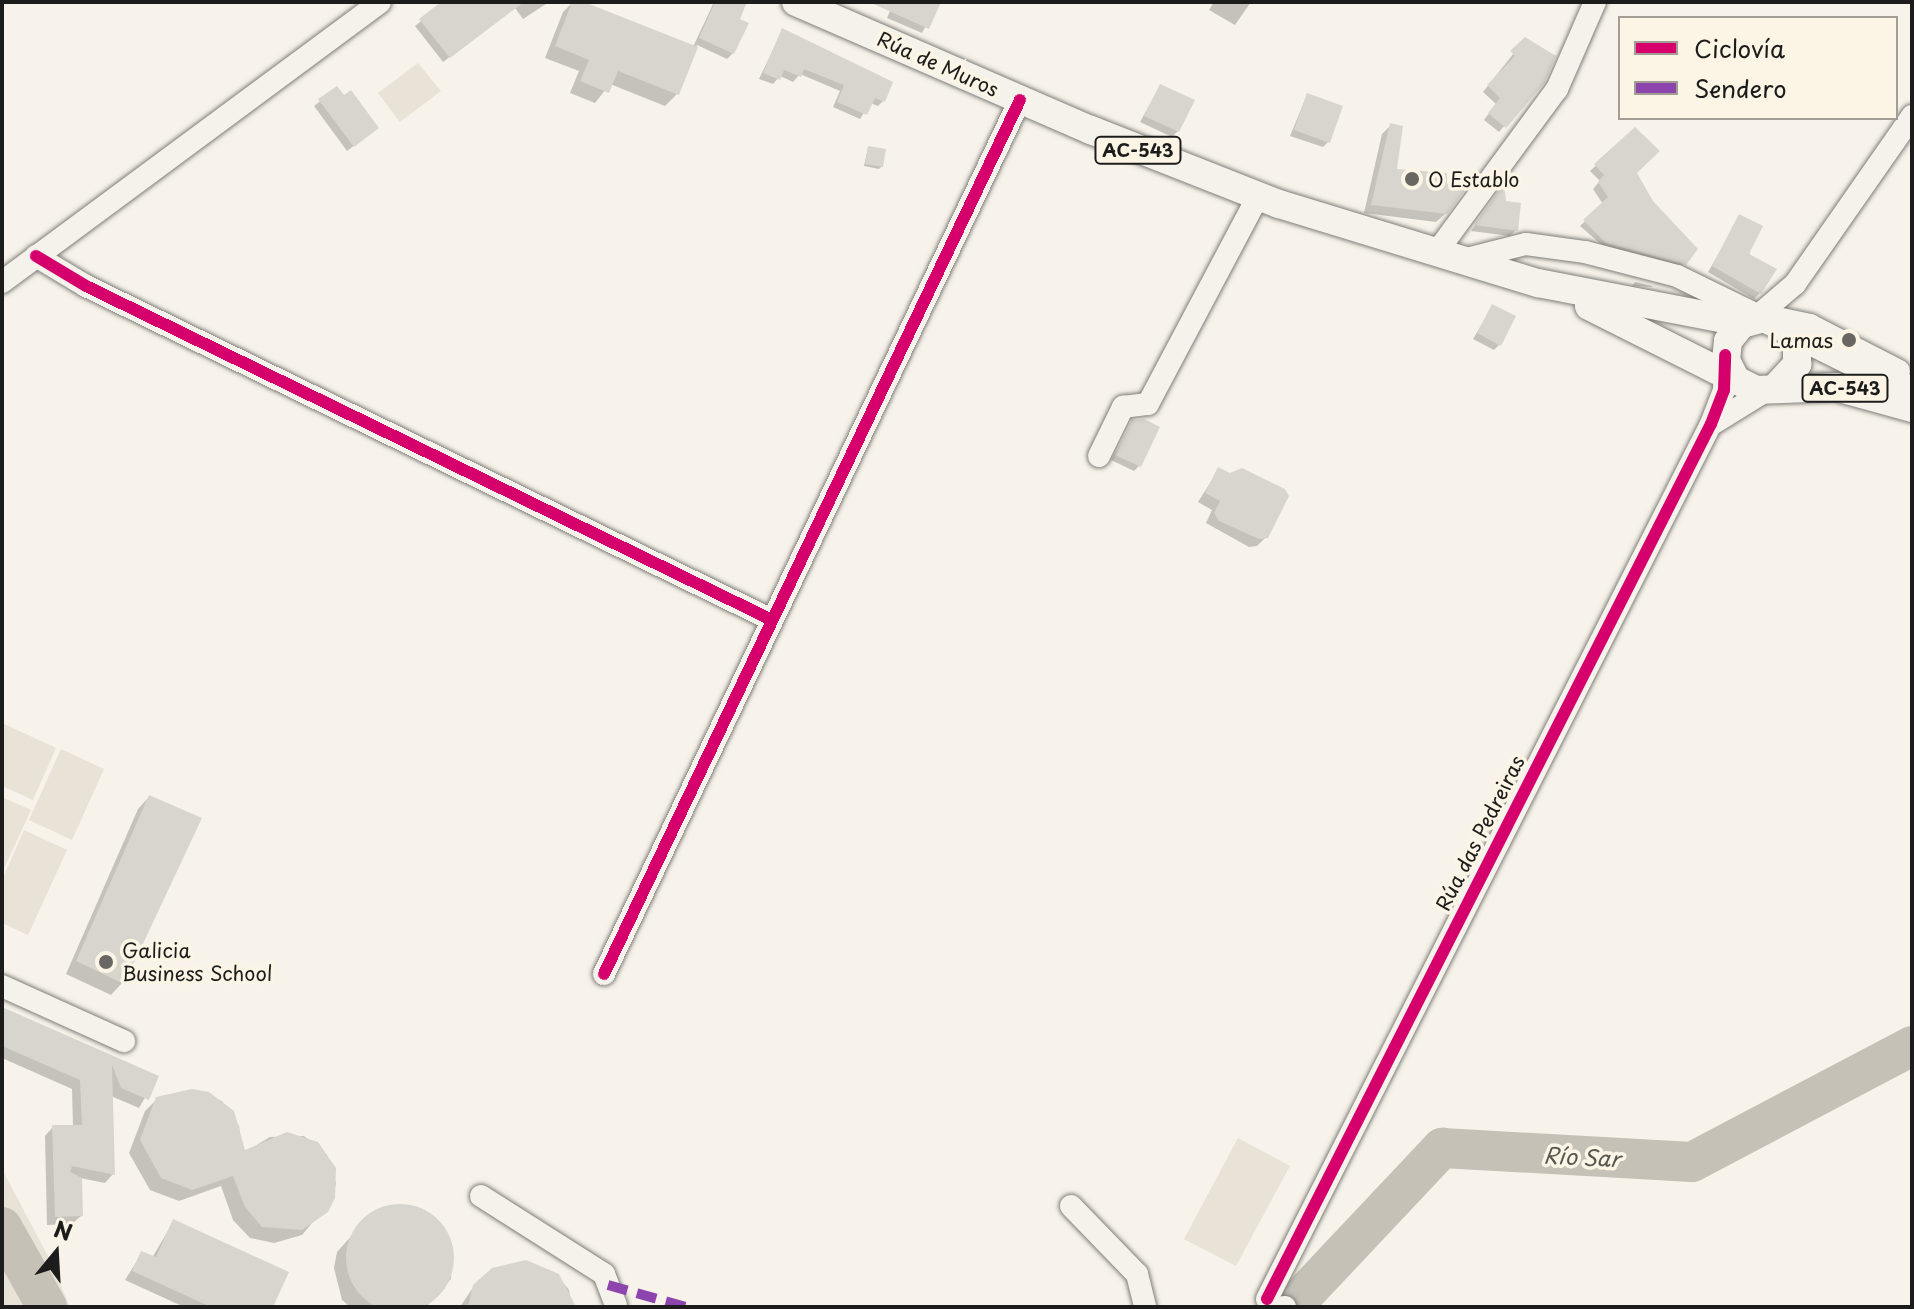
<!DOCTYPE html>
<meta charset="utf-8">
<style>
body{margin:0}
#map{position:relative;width:1914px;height:1309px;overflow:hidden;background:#f7f3ea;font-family:"Playpen Sans",sans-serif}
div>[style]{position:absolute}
.green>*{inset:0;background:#e8e2d7}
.shadow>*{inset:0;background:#0003}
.river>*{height:40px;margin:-20px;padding:0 20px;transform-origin:20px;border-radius:20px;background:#c5c1b7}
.building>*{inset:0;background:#d8d5cf}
.round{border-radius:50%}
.roads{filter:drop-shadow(0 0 2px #7f7d79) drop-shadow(0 0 2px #7f7d79)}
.minor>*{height:22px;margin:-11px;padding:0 11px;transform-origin:11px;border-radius:11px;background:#f5f2ec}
.major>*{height:28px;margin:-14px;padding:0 14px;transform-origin:14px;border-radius:14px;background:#f5f2ec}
.quiet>*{height:10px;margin-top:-5px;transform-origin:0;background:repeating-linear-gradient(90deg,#8e44ad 0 20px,transparent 0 30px)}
.cycleway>*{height:12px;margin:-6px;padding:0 6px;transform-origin:6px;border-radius:6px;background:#d6006c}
.dots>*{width:22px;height:22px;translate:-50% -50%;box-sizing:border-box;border:4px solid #fcf5e5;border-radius:50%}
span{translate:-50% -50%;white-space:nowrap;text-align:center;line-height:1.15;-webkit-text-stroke:7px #fcf5e5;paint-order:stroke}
.shield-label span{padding:2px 6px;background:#fcf5e5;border:2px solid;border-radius:6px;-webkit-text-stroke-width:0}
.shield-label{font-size:18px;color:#1c1c1c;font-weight:700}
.street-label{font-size:20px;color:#1c1c1c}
.poi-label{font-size:20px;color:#1c1c1c}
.left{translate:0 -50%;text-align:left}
.right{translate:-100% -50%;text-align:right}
.water-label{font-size:22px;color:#575551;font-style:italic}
.frame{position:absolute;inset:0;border:4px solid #1c1c1c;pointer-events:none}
.legend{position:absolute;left:1618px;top:16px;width:280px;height:104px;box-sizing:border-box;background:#fcf5e5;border:2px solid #a29e95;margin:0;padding:10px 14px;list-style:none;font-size:24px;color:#1c1c1c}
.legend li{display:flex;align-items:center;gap:16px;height:40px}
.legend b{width:40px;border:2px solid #a29e95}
.north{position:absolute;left:16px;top:1213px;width:80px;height:80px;-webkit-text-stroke:6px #fcf5e5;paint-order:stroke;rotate:18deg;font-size:22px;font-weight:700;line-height:32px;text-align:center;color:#1c1c1c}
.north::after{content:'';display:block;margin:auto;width:28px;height:36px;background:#1c1c1c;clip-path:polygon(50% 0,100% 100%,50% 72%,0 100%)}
</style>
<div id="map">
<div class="green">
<i style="clip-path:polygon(418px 63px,441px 91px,400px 122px,378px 93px)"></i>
<i style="clip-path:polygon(2px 723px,56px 748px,33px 800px,2px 786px)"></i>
<i style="clip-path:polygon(61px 749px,104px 769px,72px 840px,29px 820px)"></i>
<i style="clip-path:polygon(2px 797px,31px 810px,2px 873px)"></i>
<i style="clip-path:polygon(24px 830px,67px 850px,28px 935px,2px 923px,2px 880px)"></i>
<i style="clip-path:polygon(1238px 1138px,1290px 1166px,1236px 1266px,1184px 1239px)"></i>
<i style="clip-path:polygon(2px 1169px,50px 1260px,70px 1307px,2px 1307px)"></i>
</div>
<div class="shadow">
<i style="clip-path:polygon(445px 2px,549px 2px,523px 19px,515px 8px,443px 62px,415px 26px)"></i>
<i style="clip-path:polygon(573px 2px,693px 47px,714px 2px,736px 2px,733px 53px,727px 59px,697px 45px,677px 94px,665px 106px,610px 84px,595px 103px,570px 93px,579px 71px,545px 58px,563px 12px)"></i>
<i style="clip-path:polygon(894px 2px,939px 2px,922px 33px,887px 18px)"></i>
<i style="clip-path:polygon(1214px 2px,1251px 2px,1235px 25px,1209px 10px)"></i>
<i style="clip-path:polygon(782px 31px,883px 101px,878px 106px,870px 103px,860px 119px,833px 107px,840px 91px,800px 74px,793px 82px,780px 76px,773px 84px,759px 79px)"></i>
<i style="clip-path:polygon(1525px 39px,1543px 81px,1499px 132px,1484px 120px,1496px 104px,1483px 92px)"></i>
<i style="clip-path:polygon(1160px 86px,1178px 131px,1172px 137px,1140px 122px)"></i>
<i style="clip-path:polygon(337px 88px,371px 133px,347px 151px,314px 106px)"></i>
<i style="clip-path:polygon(1307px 95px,1328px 142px,1323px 147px,1290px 136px)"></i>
<i style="clip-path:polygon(1391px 125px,1395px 171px,1446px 213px,1436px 222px,1364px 213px,1382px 134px)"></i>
<i style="clip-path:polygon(1635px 129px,1634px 173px,1684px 263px,1678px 269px,1603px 246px,1580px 226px,1603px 204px,1593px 189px,1600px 181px,1590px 171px)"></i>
<i style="clip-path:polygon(868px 148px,882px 166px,879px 169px,864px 166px)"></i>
<i style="clip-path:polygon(1499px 192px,1516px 230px,1510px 236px,1471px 231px)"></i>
<i style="clip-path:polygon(1740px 217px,1760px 293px,1754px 299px,1708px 272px)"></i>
<i style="clip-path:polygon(1635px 282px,1652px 286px,1652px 287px,1632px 286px)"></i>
<i style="clip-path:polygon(1492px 307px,1500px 344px,1494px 350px,1473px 339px)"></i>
<i style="clip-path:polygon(1133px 422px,1139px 466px,1134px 471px,1111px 460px)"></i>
<i style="clip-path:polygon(1219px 469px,1230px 475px,1266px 537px,1257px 546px,1249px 547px,1206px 523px,1212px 510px,1198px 502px)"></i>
<i style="clip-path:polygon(149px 797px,122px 983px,111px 995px,66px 974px,138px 809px)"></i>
<i style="clip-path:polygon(2px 1016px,157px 1077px,139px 1108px,111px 1096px,113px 1174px,105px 1183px,80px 1178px,81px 1216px,72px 1224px,47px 1225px,45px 1136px,53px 1127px,73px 1127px,72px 1089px,2px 1058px)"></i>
<i style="clip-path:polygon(192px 1091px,222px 1101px,239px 1126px,243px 1153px,270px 1137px,304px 1136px,327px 1155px,336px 1183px,333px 1198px,302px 1235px,274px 1243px,250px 1238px,233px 1220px,221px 1186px,179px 1201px,150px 1190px,129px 1153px,145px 1111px,157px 1099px)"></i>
<i style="clip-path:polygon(403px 1206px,419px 1210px,446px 1234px,452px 1251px,451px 1279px,426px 1307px,350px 1307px,342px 1300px,334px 1268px,337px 1252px,371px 1214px)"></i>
<i style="clip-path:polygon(173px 1222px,271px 1307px,184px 1307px,125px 1280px,142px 1253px,152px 1258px)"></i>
<i style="clip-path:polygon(557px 1275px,569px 1290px,571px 1307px,460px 1307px,474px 1286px)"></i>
</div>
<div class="river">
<i style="left:2px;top:1227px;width:92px;rotate:60.6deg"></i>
<i style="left:1292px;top:1307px;width:219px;rotate:-46.7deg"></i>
<i style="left:1442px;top:1148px;width:250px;rotate:3.2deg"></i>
<i style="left:1692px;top:1162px;width:249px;rotate:-27.8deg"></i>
</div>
<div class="building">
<i style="clip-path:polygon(441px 2px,524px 2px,450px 58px,419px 19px)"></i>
<i style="clip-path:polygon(572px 2px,584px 2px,698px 47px,679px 95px,618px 71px,609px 93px,580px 81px,589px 60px,555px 46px)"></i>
<i style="clip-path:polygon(715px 2px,747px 2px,740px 19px,749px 23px,734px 54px,699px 38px)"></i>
<i style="clip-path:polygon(869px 2px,941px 2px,929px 29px)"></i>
<i style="clip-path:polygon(782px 28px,893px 82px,885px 102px,875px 98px,867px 115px,837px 102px,844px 85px,804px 69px,801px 77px,784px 70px,780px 80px,763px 73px)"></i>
<i style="clip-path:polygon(1525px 37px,1556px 56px,1545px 82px,1506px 128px,1488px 113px,1500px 98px,1487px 85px,1515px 56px,1510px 51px)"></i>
<i style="clip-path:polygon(1160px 84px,1195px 100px,1179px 132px,1144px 116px)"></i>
<i style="clip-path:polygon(337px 86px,344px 95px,351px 90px,379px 128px,354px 147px,318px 99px)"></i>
<i style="clip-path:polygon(1307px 93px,1343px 106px,1330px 143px,1294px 130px)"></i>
<i style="clip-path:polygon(1390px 123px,1403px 126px,1397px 169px,1447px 173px,1447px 184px,1468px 186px,1447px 214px,1371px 205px)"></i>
<i style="clip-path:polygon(1635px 127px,1660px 151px,1637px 173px,1653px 201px,1698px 249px,1686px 265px,1606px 243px,1583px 220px,1608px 197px,1598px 182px,1604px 175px,1594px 164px)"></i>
<i style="clip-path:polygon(868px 146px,886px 149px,883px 167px,865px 164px)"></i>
<i style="clip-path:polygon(1504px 184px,1506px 201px,1521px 203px,1518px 231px,1474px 225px)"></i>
<i style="clip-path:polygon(1739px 214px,1763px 226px,1749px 254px,1777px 269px,1761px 294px,1712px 266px)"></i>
<i style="clip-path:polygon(1492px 304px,1516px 316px,1501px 346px,1477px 333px)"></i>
<i style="clip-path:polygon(1144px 419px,1160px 427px,1141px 467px,1115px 455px,1132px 420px)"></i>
<i style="clip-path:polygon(1218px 467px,1230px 473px,1242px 468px,1285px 489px,1289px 496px,1268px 538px,1259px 539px,1219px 521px,1214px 513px,1220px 501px,1205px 493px)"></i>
<i style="clip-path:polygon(149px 795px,202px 818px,124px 984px,76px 961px)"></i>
<i style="clip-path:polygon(2px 1007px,159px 1076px,149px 1100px,121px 1088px,112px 1065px,115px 1175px,72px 1166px,70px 1172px,82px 1178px,83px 1216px,55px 1217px,52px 1125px,82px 1125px,80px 1080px,2px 1046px)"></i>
<i style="clip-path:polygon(192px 1089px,209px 1092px,234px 1111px,245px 1150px,287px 1132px,318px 1142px,336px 1168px,335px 1198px,328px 1212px,302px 1230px,262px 1227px,245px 1207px,233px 1176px,192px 1190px,161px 1178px,140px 1140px,156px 1097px)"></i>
<i class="round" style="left:346px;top:1204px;width:108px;height:108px"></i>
<i style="clip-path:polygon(173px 1219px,289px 1272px,273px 1307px,211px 1307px,132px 1271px,141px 1251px,156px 1257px)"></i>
<i style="clip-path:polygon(526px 1260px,559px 1274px,576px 1307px,468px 1307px,473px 1285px,492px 1268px)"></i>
</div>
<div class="roads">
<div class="minor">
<i style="left:1436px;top:253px;width:204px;rotate:-53.6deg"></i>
<i style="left:1557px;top:89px;width:95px;rotate:-66.4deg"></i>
<i style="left:36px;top:256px;width:58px;rotate:31deg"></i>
<i style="left:86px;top:286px;width:763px;rotate:25.96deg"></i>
<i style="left:1463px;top:260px;width:65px;rotate:-14.3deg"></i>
<i style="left:1526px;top:244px;width:60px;rotate:7.7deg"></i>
<i style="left:1585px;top:252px;width:95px;rotate:14.6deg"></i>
<i style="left:1677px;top:276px;width:98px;rotate:26deg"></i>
<i style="left:2px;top:282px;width:470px;rotate:-36.5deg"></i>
<i style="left:1777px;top:318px;width:34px;rotate:12deg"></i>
<i style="left:1810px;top:325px;width:100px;rotate:27.3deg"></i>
<i style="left:1754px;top:319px;width:54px;rotate:-40.5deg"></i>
<i style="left:1795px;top:284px;width:205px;rotate:-55.1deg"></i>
<i style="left:1712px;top:424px;width:65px;rotate:-31.7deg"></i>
<i style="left:1099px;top:456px;width:55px;rotate:-63.9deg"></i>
<i style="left:1123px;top:407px;width:25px;rotate:-7deg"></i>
<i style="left:1148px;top:404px;width:235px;rotate:-62.1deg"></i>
<i style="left:604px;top:974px;width:968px;rotate:-64.55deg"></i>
<i style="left:2px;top:986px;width:134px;rotate:24.3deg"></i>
<i style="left:481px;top:1196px;width:146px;rotate:32.4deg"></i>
<i style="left:604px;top:1274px;width:34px;rotate:69deg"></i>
<i style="left:1071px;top:1206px;width:95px;rotate:45.9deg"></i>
<i style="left:1137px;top:1274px;width:34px;rotate:76deg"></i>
<i style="left:1267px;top:1299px;width:981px;rotate:-63.1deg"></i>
<i style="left:1711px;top:424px;width:36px;rotate:-69deg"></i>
<i style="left:1724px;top:390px;width:30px;rotate:-88deg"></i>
<i style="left:1284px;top:1307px;width:1px"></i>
</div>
<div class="major">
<i style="left:796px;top:2px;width:322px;rotate:23.5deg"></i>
<i style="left:1091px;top:130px;width:202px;rotate:21.5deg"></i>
<i style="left:1279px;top:204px;width:271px;rotate:17deg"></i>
<i style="left:1538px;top:283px;width:211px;rotate:10.9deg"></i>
<i style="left:1589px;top:306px;width:187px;rotate:26.7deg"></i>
<i style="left:1756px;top:390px;width:80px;rotate:-2.1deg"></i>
<i style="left:1836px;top:387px;width:79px;rotate:15.4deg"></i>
<i style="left:1736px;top:380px;width:22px;rotate:-117deg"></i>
<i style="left:1726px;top:360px;width:19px;rotate:-84deg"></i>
<i style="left:1728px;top:341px;width:22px;rotate:-51deg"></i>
<i style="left:1742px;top:324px;width:23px;rotate:-15deg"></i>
<i style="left:1764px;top:318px;width:165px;rotate:26.3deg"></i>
<i style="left:1775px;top:388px;width:33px;rotate:-47deg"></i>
<i style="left:1797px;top:364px;width:18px;rotate:-90deg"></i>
<i style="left:1797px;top:346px;width:17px;rotate:-118deg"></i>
</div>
</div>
<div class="quiet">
<i style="left:608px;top:1285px;width:81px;rotate:15.8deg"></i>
</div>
<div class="cycleway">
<i style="left:36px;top:256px;width:58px;rotate:31deg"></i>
<i style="left:86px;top:286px;width:763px;rotate:25.96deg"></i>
<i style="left:604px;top:974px;width:968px;rotate:-64.55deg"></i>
<i style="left:1267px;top:1299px;width:981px;rotate:-63.1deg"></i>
<i style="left:1711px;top:424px;width:36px;rotate:-69deg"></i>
<i style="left:1724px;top:390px;width:35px;rotate:-88deg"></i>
</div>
<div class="dots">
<i style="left:1412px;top:179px;background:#696764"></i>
<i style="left:1849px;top:340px;background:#696764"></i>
<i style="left:106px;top:962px;background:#696764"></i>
</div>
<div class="shield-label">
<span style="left:1138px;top:150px">AC-543</span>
<span style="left:1845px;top:388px">AC-543</span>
</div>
<div class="street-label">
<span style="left:938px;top:64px;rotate:24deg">Rúa de Muros</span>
<span style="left:1480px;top:833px;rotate:-63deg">Rúa das Pedreiras</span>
</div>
<div class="poi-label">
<span class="left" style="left:1428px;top:179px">O Establo</span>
<span class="right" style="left:1833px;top:340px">Lamas</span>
<span class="left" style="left:122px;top:962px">Galicia<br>Business School</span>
</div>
<div class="water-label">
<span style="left:1582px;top:1156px;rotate:3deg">Río Sar</span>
</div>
<div class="frame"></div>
<ul class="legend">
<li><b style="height:10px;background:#d6006c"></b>Ciclovía</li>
<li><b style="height:10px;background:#8e44ad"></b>Sendero</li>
</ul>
<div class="north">N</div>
</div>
